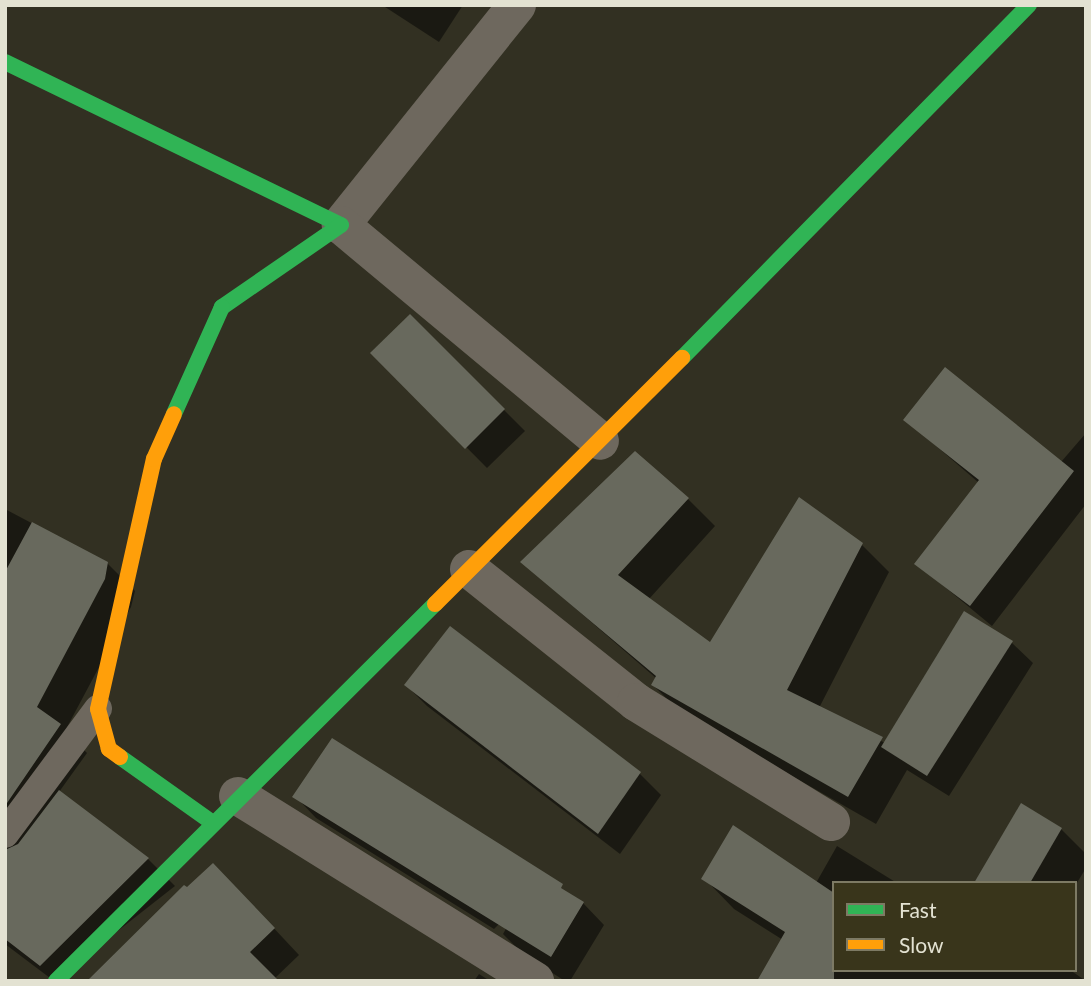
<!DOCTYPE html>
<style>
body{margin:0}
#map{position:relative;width:1091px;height:986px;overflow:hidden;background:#323022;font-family:Lato,sans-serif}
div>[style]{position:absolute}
.shadow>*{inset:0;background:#0007}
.building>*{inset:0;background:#68695d}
.lane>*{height:28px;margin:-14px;padding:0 14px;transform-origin:14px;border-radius:14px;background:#6e685e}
.street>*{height:38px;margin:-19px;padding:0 19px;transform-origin:19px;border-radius:19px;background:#6e685e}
.fast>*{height:16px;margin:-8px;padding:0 8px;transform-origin:8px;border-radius:8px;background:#30b455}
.slow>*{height:16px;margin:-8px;padding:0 8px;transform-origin:8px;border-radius:8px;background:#ff9f0a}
span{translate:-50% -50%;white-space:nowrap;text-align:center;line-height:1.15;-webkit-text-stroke:7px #39351b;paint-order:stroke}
.frame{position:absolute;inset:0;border:7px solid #e3e2d2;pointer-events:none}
.legend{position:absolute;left:832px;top:881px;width:245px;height:91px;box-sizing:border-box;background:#39351b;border:2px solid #7d7a64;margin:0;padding:9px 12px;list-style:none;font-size:21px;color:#e3e2d2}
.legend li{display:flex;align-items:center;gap:14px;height:35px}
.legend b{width:35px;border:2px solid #7d7a64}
</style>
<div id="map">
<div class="shadow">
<i style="clip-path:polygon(382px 5px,463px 5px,439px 42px)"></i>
<i style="clip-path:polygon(410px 316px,525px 431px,487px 468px,373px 353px)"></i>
<i style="clip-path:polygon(905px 419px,1061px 462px,1086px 433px,1086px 504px,992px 626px,917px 564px,979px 483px)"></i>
<i style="clip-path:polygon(688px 499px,715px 526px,649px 599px,710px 645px,862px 545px,889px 572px,819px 708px,885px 743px,1011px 642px,1033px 663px,949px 796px,907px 770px,876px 824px,680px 712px,653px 685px,657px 679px,522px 562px)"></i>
<i style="clip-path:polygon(5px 509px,107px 563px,135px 591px,131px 607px,65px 731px,87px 753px,59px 792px,148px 859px,175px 886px,54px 981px,5px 944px)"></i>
<i style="clip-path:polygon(406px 685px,640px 774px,661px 795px,620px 854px,427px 706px)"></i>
<i style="clip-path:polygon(295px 796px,538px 876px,583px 903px,604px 925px,570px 981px,565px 981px,524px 955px,503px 934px,521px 902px,494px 929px,316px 818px)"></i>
<i style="clip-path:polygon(1061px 829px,1086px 854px,1086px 868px,1075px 886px,1075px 883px,976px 883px)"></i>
<i style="clip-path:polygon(837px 846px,897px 883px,834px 883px,834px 970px,1070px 970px,1086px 981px,759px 981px,783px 940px,734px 909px,704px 878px,816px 883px)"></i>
<i style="clip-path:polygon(187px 889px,239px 891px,299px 955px,274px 979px)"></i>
<i style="clip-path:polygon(479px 974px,490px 981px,474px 981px)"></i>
</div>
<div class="building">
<i style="clip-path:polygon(410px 314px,505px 409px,465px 449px,370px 353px)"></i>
<i style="clip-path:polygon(945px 367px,1074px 471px,970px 606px,914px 564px,979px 480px,903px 420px)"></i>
<i style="clip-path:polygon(635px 451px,689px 498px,618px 575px,710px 642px,799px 497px,863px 543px,787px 690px,883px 737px,848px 797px,651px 685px,656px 676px,520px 562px)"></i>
<i style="clip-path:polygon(32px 522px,108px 562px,105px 579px,37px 707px,61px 724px,5px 806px,5px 572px)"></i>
<i style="clip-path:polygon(964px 611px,1013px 641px,927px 776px,881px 747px)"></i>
<i style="clip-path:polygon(450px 626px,641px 772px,598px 834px,404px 685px)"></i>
<i style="clip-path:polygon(332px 738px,563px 884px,561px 888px,584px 902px,551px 957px,292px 797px)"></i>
<i style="clip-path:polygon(59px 790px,149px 858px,40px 966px,5px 939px,5px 850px,18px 844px)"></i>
<i style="clip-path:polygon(1021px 803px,1062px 828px,1030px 883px,974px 883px)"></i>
<i style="clip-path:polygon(733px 825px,834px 893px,834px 981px,757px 981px,785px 932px,701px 879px)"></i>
<i style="clip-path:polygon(213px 863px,275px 928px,250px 952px,279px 981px,87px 981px,184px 885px,187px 887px)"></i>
</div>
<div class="lane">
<i style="left:5px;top:834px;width:156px;rotate:-53.4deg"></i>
</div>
<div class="street">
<i style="left:517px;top:5px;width:282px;rotate:128.7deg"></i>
<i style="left:341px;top:225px;width:337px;rotate:39.8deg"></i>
<i style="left:469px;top:569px;width:213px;rotate:38.5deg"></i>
<i style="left:636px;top:702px;width:229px;rotate:31.6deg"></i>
<i style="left:238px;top:796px;width:350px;rotate:31.9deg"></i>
</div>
<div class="fast">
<i style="left:5px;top:62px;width:373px;rotate:25.9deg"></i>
<i style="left:341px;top:225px;width:145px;rotate:145.4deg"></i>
<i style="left:222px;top:307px;width:117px;rotate:114.2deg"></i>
<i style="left:682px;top:358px;width:495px;rotate:-45.5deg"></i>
<i style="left:120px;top:757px;width:114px;rotate:35.4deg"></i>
<i style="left:56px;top:981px;width:535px;rotate:-44.85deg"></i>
</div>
<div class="slow">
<i style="left:435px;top:604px;width:349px;rotate:-44.9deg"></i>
<i style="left:120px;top:757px;width:14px;rotate:-144deg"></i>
<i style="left:109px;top:749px;width:41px;rotate:-105.4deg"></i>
<i style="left:98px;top:709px;width:256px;rotate:-77.4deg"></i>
<i style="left:154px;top:459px;width:49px;rotate:-66deg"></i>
</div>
<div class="frame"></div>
<ul class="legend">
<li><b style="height:9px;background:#30b455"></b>Fast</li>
<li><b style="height:9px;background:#ff9f0a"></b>Slow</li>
</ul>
</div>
